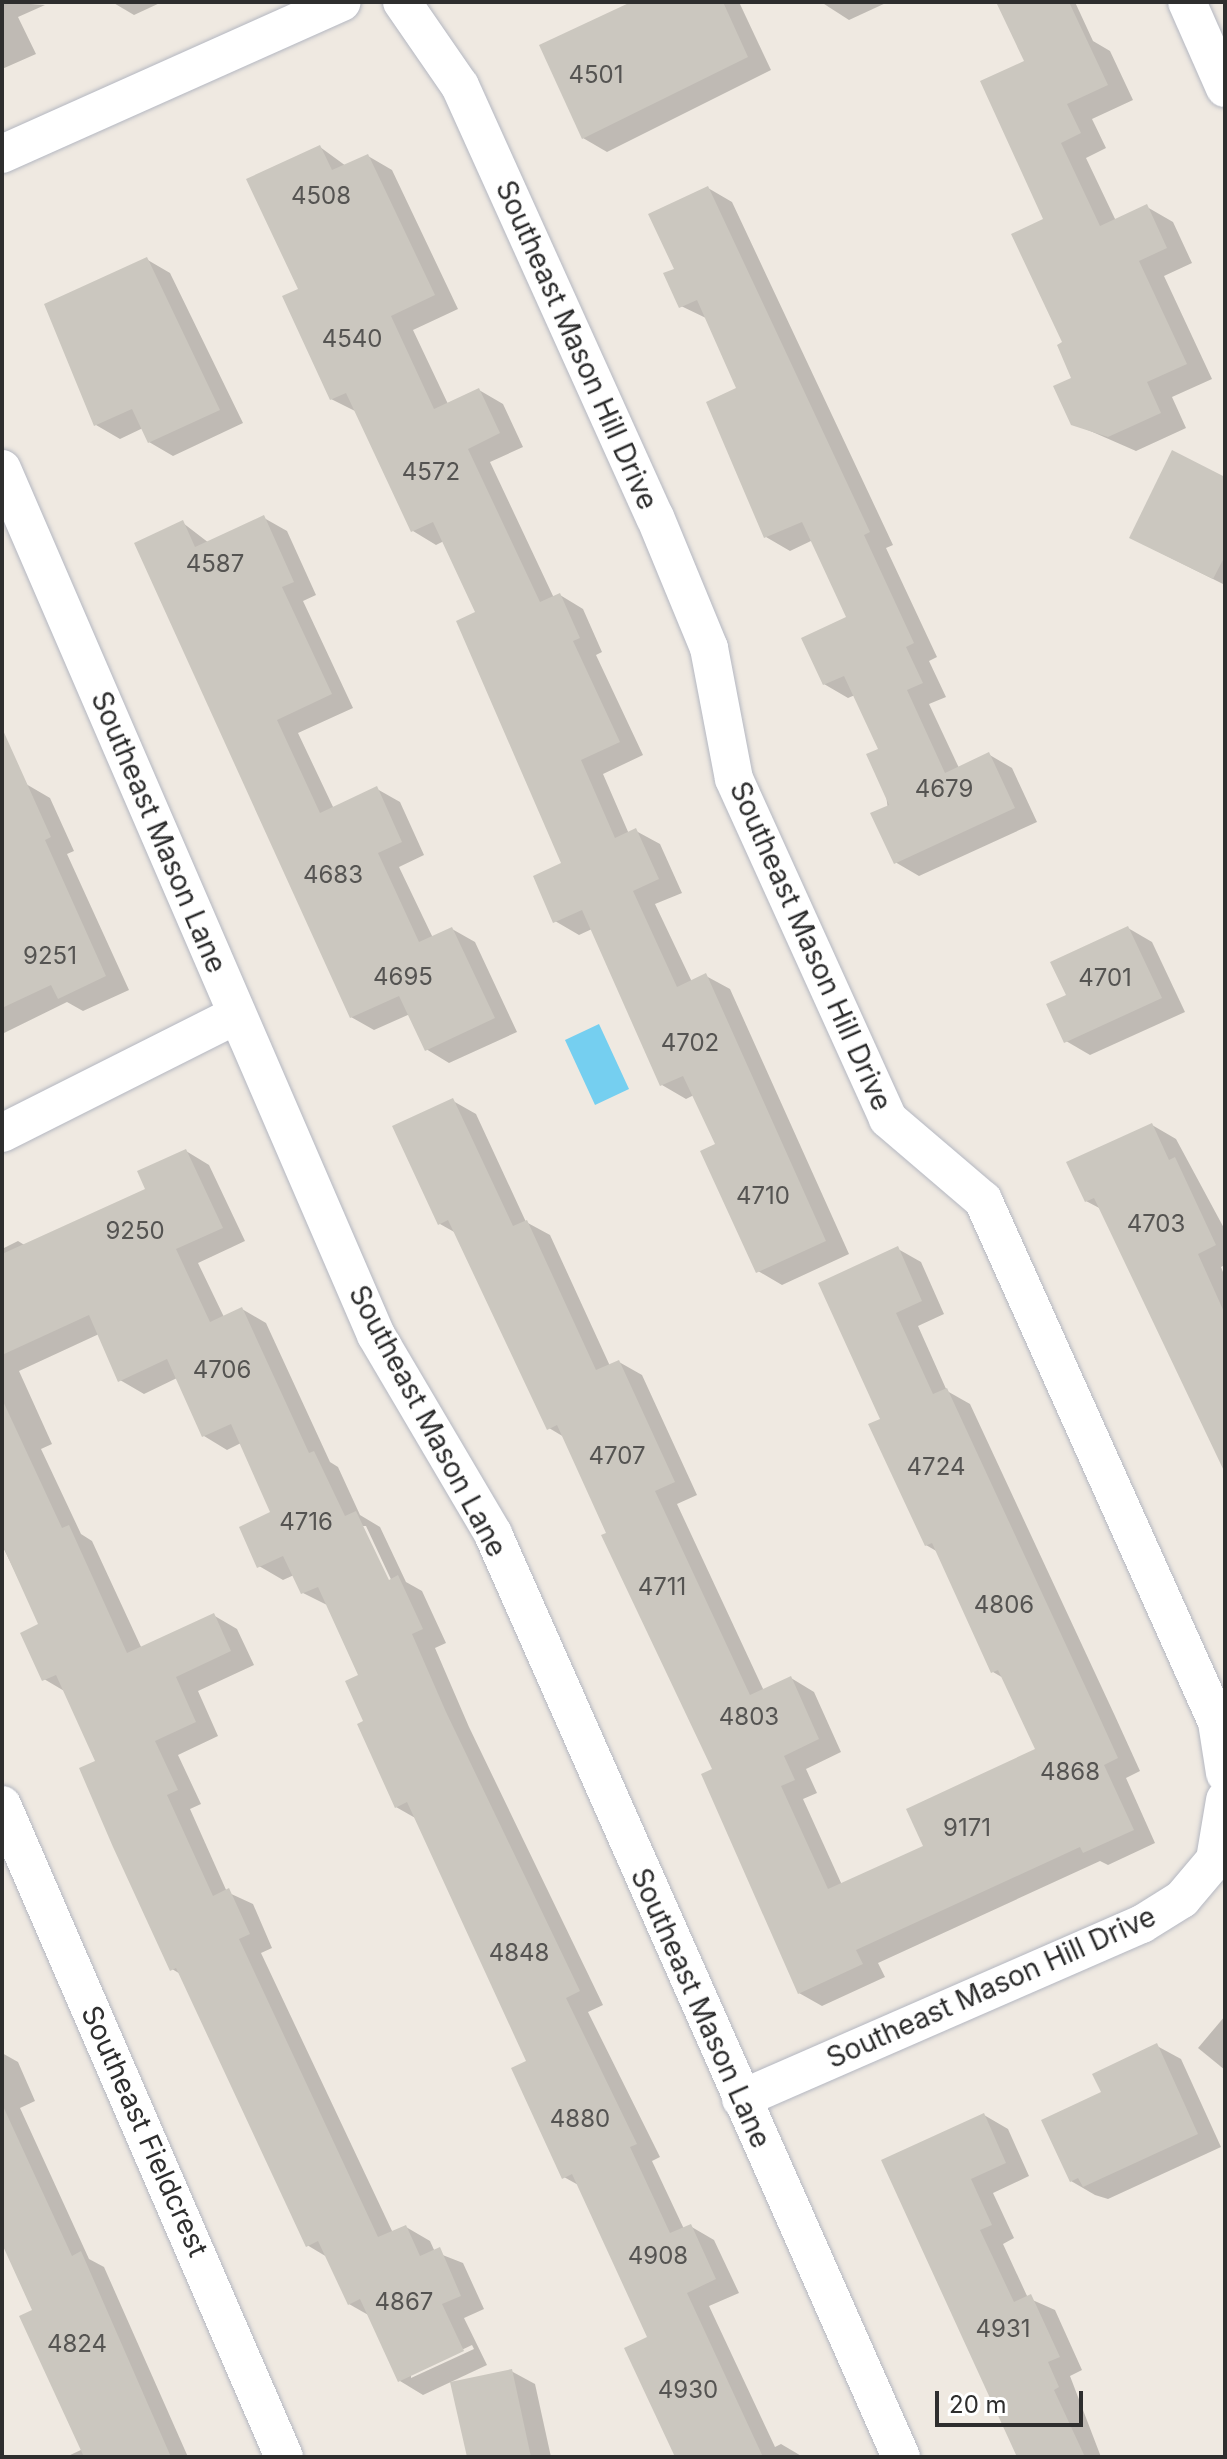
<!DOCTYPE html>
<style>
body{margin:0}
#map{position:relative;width:1227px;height:2459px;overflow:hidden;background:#efe9e1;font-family:Inter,sans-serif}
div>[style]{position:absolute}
.water>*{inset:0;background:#75cff0}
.shadow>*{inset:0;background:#0003}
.building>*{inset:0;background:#cbc7bf}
.roads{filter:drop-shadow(0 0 2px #b4b7c1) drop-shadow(0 0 2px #b4b7c1)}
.minor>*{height:38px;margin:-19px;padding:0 19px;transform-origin:19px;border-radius:19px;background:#fff}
span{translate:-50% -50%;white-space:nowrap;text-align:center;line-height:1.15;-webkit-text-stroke:6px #fff;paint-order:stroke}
.number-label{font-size:24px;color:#555452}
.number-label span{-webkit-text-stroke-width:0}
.street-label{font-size:28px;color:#2e2e2e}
.frame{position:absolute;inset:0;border:4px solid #2e2e2e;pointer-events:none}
.scale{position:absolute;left:935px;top:2391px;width:148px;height:36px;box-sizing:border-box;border:4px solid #2e2e2e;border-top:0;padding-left:10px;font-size:24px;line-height:28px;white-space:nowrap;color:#2e2e2e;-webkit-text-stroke:6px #fff;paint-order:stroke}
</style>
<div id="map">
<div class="water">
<i style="clip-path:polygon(599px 1024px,629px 1089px,595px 1105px,565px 1040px)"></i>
</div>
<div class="shadow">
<i style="clip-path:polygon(2px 2px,45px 5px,18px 17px,36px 54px,2px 69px)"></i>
<i style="clip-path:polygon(112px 2px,162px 2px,134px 15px)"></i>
<i style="clip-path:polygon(636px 2px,739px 2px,771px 70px,607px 152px,583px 138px)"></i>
<i style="clip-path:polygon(821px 2px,888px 2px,849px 20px)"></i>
<i style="clip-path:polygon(999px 2px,1075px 2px,1093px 41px,1110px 51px,1133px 100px,1092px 119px,1106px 148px,1086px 158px,1116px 221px,1147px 207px,1173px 222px,1192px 263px,1164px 276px,1212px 379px,1172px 397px,1186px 428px,1136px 451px,1072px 423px,1074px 378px,1046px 220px,1026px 62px)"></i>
<i style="clip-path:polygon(320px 147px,346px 166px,368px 156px,392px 170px,458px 309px,413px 330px,448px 404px,479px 390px,503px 404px,523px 447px,490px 462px,554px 598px,560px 595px,583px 609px,602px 652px,596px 655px,643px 755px,603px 774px,629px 834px,636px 831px,660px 844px,682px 893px,655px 904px,692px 982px,706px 976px,730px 989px,849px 1254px,782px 1285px,758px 1271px,717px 1145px,694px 1095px,686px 1099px,662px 1085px,592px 929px,579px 935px,555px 921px,564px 864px,477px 613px,444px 541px,436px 545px,413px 531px,357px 412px,331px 399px,300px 290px)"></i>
<i style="clip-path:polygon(708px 188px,732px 202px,893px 545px,886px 548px,937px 657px,929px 661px,946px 697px,929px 704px,959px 768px,988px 754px,1012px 768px,1037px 822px,919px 876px,895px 862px,880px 750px,855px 695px,848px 698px,824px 684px,849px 618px,813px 540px,790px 551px,766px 537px,739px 389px,708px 319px,681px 306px,676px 270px)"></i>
<i style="clip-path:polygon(146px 259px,170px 273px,243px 423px,173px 456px,149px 442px,143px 428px,120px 439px,96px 425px)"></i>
<i style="clip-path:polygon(1225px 481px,1225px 585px,1155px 550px)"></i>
<i style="clip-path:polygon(264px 518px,287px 531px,316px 595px,303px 601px,353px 708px,298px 733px,334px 809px,377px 789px,400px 802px,424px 855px,399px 867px,433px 938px,452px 929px,475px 942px,517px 1032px,449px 1063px,426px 1049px,410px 1014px,374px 1030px,351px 1017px,183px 523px,209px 543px)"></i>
<i style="clip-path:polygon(2px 737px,26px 784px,50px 798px,74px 851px,67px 854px,129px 990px,83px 1011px,67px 1002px,2px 1034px)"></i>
<i style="clip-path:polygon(1128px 928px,1152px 942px,1185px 1012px,1090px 1055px,1066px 1041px,1068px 996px)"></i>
<i style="clip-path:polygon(453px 1101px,476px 1114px,526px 1222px,550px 1235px,610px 1366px,619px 1362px,642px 1375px,697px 1495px,677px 1504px,764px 1691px,791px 1678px,814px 1692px,841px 1752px,806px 1769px,817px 1793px,803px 1799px,842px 1885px,926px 1848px,1038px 1750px,1005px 1679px,993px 1672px,938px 1552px,926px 1545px,883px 1420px,898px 1249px,921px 1262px,944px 1314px,918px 1326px,947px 1391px,970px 1404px,1115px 1716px,1140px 1771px,1126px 1778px,1155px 1843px,1108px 1865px,1100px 1861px,878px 1963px,885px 1977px,822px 2006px,799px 1993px,714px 1770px,564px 1437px,549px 1428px,456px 1233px,440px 1224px)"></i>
<i style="clip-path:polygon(1152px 1125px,1176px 1139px,1225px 1230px,1225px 1265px,1221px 1267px,1225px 1277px,1225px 1469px,1103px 1210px,1086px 1201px)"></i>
<i style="clip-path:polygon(evenodd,186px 1151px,209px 1165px,245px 1241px,198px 1263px,224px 1317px,242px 1309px,266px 1323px,330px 1462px,338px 1467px,360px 1515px,380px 1527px,406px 1582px,422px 1591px,446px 1643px,435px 1648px,469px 1727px,603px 2005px,588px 2012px,660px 2157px,652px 2161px,684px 2229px,690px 2226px,714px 2240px,739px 2293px,709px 2306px,775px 2447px,781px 2444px,803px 2457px,677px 2457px,649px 2338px,580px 2186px,564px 2177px,529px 2062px,417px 1819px,396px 1807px,366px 1722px,361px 1676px,329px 1606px,303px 1593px,294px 1575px,283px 1580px,259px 1566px,272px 1513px,241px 1443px,227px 1450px,204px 1436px,177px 1378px,144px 1394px,120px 1380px,99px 1334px,19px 1371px,52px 1444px,41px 1449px,81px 1534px,92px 1541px,142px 1649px,213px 1615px,237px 1629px,254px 1665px,198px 1691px,218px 1736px,178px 1755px,201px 1804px,190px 1809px,227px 1892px,253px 1904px,272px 1948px,261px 1953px,393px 2233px,406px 2227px,430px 2241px,435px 2252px,463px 2263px,484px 2309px,464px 2318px,487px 2365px,423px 2395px,400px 2381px,370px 2316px,349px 2304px,327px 2257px,307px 2245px,182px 1975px,172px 1969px,98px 1762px,66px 1692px,44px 1679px,41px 1625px,2px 1545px,2px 1249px,18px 1241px,26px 1246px,148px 1190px,186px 1151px,361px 1526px,366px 1526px,395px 1588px,391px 1590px,361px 1526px,186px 1151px,472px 2345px,474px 2349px,411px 2378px,411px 2374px,472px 2345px)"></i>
<i style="clip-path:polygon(1225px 2016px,1225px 2070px,1198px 2048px)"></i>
<i style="clip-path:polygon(1157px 2046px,1181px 2059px,1221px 2147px,1108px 2199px,1095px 2195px,1071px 2181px,1103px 2093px)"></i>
<i style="clip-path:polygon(2px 2053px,18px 2062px,35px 2101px,20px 2108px,89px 2259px,104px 2267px,188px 2457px,66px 2457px,83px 2449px,35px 2311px,2px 2240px)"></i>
<i style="clip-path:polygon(984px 2115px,1008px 2129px,1029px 2176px,993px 2193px,1014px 2238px,1003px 2244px,1028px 2298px,1055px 2310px,1082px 2370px,1070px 2376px,1101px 2457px,1019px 2457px,883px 2161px)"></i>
<i style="clip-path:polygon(511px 2371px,535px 2384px,551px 2457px,469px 2457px)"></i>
</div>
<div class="building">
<i style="clip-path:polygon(631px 2px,723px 2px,748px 57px,582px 139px,539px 45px)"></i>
<i style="clip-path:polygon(996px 2px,1069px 2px,1108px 85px,1067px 104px,1081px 133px,1061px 143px,1100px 226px,1147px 204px,1167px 248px,1139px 261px,1187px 364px,1147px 382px,1161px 413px,1108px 437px,1071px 425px,1053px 386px,1071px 378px,1057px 345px,1062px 342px,1011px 234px,1043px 219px,980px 81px,1024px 61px)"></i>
<i style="clip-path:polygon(320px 145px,332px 170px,368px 154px,435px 295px,391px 316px,434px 409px,479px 388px,500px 433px,468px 449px,540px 602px,560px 593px,580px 638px,573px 641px,620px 742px,581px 760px,615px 838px,636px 828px,659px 879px,633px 891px,677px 987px,706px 973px,826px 1241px,756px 1273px,700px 1151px,715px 1144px,683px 1076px,660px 1086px,582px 910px,553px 923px,533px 876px,561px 863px,456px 621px,475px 612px,433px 522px,411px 532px,346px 393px,330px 400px,282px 296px,298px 289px,246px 179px)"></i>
<i style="clip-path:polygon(708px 186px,870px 532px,864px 535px,914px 643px,906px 647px,923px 683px,907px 690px,945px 773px,989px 752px,1015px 808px,894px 864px,870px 813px,889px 805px,866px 754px,878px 749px,844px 676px,823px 685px,801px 638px,846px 617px,802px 522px,764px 538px,706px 402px,736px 388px,697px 300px,679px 308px,663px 273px,674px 269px,648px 214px)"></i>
<i style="clip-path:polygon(147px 257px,220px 410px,148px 443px,132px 409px,94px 426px,44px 304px)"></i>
<i style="clip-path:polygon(1172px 450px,1225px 477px,1225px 556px,1213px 579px,1129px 538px)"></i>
<i style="clip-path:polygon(264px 515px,294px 582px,282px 587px,332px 694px,277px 720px,320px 813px,377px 786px,402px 842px,378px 853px,419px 942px,452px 927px,495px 1018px,425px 1051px,399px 996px,350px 1018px,134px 543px,183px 520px,195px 547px)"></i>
<i style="clip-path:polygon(2px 728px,51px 837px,45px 840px,106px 976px,58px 999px,51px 985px,2px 1008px)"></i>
<i style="clip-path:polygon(1128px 926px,1162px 998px,1064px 1043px,1046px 1004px,1066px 995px,1050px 962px)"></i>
<i style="clip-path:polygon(453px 1098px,513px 1226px,527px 1220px,596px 1370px,619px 1360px,675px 1482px,655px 1491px,750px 1695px,791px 1676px,819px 1739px,784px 1756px,795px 1780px,781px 1786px,828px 1889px,923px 1846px,906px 1809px,1035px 1749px,998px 1670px,991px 1673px,932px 1543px,925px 1546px,868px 1424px,880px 1419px,818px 1283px,898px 1246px,922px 1301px,896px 1313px,933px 1394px,947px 1388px,1092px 1701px,1118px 1758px,1104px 1765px,1134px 1830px,1083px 1853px,1080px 1847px,856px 1950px,863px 1964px,798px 1994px,701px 1774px,712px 1769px,601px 1535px,606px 1533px,557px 1425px,547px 1430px,448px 1220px,438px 1225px,392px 1126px)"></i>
<i style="clip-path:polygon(1152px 1123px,1169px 1160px,1175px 1157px,1216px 1245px,1198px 1254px,1225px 1314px,1225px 1473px,1094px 1198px,1085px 1202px,1066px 1162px)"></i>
<i style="clip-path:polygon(186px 1149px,223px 1228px,176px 1249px,210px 1322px,242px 1307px,309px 1453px,314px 1451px,345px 1516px,356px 1511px,389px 1580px,398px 1575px,423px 1629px,412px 1634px,446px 1712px,580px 1991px,566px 1998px,637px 2144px,630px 2147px,670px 2233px,691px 2224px,716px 2279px,687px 2293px,763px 2457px,675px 2457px,624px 2348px,647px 2337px,572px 2174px,562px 2179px,511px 2068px,526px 2061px,407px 1802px,395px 1808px,357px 1724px,363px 1721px,345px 1681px,358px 1675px,318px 1587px,301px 1594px,283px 1556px,257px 1568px,239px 1527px,270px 1512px,231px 1424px,202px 1437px,167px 1359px,118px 1382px,89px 1315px,2px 1355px,2px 1254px,145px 1189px,137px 1171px)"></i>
<i style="clip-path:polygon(2px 1399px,62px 1528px,69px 1525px,127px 1653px,214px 1613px,231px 1651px,176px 1677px,196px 1722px,155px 1741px,178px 1790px,167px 1795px,213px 1896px,229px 1888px,250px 1934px,239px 1939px,378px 2237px,406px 2225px,420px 2256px,440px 2247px,461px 2296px,442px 2304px,464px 2351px,398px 2382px,360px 2299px,348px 2305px,318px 2241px,306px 2247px,176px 1968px,170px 1971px,113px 1847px,79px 1768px,95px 1761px,56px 1675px,42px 1681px,20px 1633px,38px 1624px,2px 1544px)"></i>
<i style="clip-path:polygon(1157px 2043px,1198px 2134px,1083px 2187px,1078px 2178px,1070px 2182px,1041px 2120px,1101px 2092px,1092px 2074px)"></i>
<i style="clip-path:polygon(2px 2104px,72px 2256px,81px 2251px,171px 2457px,84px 2457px,19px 2316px,32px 2310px,2px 2244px)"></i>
<i style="clip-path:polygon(984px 2113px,1006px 2163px,971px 2179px,992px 2225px,980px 2230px,1014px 2302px,1031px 2294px,1060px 2357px,1048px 2362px,1059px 2387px,1054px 2390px,1085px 2457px,1017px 2457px,881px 2160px)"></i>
<i style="clip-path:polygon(512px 2369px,531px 2457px,467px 2457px,450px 2382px)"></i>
</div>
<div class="roads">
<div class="minor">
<i style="left:402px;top:2px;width:102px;rotate:55.4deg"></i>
<i style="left:460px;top:86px;width:473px;rotate:65.7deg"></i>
<i style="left:655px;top:517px;width:142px;rotate:67.6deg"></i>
<i style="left:709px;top:648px;width:133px;rotate:79.2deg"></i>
<i style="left:734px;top:779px;width:373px;rotate:65.6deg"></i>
<i style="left:888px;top:1119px;width:125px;rotate:40.5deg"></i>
<i style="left:983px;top:1200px;width:572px;rotate:65.85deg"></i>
<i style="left:1217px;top:1722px;width:52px;rotate:81.1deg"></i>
<i style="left:1187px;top:2px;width:94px;rotate:66.2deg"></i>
<i style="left:2px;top:154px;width:372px;rotate:-24.1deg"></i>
<i style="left:2px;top:469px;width:943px;rotate:66.64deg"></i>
<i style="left:376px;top:1335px;width:231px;rotate:59.5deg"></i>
<i style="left:493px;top:1534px;width:1009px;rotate:66.15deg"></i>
<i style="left:2px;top:1133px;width:263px;rotate:-26.7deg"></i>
<i style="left:2px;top:1805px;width:710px;rotate:66.61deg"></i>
<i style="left:741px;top:2099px;width:438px;rotate:-23.6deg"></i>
<i style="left:1142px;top:1924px;width:47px;rotate:-32deg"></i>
<i style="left:1182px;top:1899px;width:51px;rotate:-49.8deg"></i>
<i style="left:1215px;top:1860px;width:61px;rotate:-80.5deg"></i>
</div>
</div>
<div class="number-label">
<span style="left:596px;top:75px">4501</span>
<span style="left:321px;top:196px">4508</span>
<span style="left:352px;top:339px">4540</span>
<span style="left:431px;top:472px">4572</span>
<span style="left:215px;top:564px">4587</span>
<span style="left:944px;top:789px">4679</span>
<span style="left:333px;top:875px">4683</span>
<span style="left:50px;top:956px">9251</span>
<span style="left:403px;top:977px">4695</span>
<span style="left:1105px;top:978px">4701</span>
<span style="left:690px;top:1043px">4702</span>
<span style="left:763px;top:1196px">4710</span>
<span style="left:1156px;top:1224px">4703</span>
<span style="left:135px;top:1231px">9250</span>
<span style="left:222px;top:1370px">4706</span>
<span style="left:617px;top:1456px">4707</span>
<span style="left:936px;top:1467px">4724</span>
<span style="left:306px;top:1522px">4716</span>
<span style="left:662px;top:1587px">4711</span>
<span style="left:1004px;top:1605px">4806</span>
<span style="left:749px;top:1717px">4803</span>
<span style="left:1070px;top:1772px">4868</span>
<span style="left:967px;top:1828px">9171</span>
<span style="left:519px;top:1953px">4848</span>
<span style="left:580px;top:2119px">4880</span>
<span style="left:658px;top:2256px">4908</span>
<span style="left:404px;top:2302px">4867</span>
<span style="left:1003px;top:2329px">4931</span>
<span style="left:77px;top:2344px">4824</span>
<span style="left:688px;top:2390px">4930</span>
</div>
<div class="street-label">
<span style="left:577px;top:345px;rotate:66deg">Southeast Mason Hill Drive</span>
<span style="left:159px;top:832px;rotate:67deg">Southeast Mason Lane</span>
<span style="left:811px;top:946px;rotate:66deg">Southeast Mason Hill Drive</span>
<span style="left:428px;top:1421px;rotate:62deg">Southeast Mason Lane</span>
<span style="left:991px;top:1987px;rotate:-24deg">Southeast Mason Hill Drive</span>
<span style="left:701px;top:2008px;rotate:66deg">Southeast Mason Lane</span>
<span style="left:145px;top:2131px;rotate:66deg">Southeast Fieldcrest</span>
</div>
<div class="frame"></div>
<div class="scale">20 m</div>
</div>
